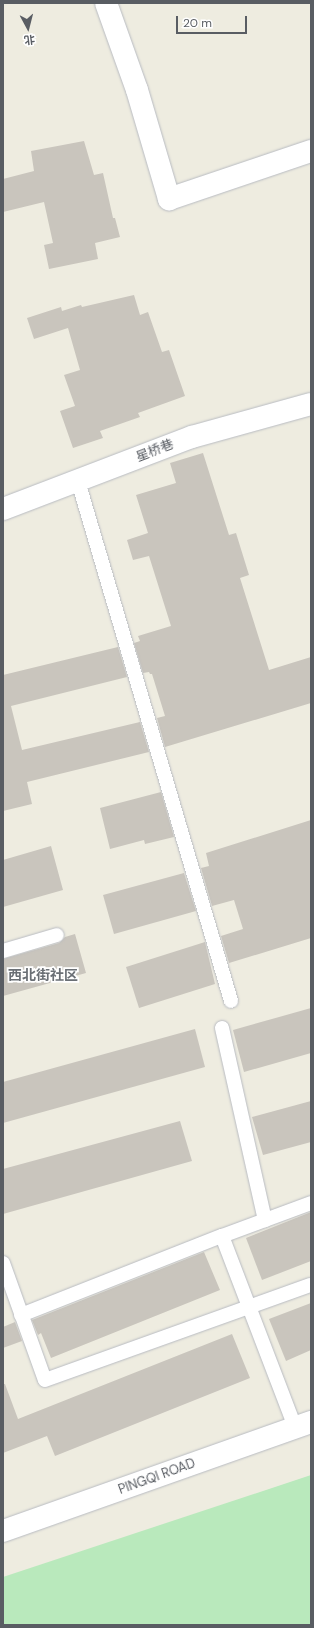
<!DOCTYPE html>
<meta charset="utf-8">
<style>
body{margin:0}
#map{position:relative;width:314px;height:1628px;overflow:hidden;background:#eeece0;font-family:"DM Sans","Noto Sans SC",sans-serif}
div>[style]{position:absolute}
.green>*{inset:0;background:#b9e9bc}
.building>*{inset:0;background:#c9c5bd}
.roads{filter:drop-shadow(0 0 1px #b8bbc1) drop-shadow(0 0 1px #b8bbc1)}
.service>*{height:14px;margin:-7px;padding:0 7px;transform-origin:7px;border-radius:7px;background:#fff}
.minor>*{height:22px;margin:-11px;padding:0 11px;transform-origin:11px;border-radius:11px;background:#fff}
.tertiary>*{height:22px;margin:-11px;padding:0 11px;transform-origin:11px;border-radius:11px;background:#fff}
.secondary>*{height:22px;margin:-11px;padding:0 11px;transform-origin:11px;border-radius:11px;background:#fff}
span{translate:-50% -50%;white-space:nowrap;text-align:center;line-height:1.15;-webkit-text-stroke:3.5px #fff;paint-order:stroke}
.street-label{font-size:13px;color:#595d63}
.neighbourhood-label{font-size:14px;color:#6a6f75;font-weight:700}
.frame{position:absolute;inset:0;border:4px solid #595d63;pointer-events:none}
.north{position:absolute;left:8px;top:8px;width:40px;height:40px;-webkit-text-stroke:3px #fff;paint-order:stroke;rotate:173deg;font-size:11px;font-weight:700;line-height:16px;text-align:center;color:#595d63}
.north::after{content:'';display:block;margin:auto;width:14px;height:18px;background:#595d63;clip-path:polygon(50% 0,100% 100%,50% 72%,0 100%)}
.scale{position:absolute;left:176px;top:16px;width:71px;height:18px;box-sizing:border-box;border:2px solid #595d63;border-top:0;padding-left:5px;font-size:12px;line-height:14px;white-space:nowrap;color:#595d63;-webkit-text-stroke:3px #fff;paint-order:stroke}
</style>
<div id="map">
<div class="green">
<i style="clip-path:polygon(311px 1475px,311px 1625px,3px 1625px,3px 1577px)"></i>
</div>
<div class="building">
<i style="clip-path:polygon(84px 141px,94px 175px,103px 173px,113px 218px,115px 218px,120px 237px,95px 243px,98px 259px,49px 269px,44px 245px,53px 243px,44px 202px,3px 212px,3px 179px,34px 171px,31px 151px)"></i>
<i style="clip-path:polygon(134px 295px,140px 315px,148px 312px,162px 352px,169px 350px,185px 396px,138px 413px,140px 417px,100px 431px,103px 438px,73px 448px,60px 411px,75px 406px,64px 375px,80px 370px,68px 328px,34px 339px,27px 318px,61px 307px,62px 311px,81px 305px,82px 307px)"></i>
<i style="clip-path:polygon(203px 453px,229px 535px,236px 533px,249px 575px,240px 578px,269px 670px,311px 657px,311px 703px,165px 747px,157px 718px,165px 716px,152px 674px,150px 674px,149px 672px,143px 673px,134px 643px,140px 641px,138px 636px,171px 626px,149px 556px,133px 560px,127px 540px,148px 533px,136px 495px,176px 483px,170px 463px)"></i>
<i style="clip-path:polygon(118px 647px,127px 677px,11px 706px,22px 750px,140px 722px,149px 752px,27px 782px,32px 804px,3px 811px,3px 675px)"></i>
<i style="clip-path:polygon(161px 792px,174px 837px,145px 844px,144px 840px,110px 849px,100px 808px)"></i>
<i style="clip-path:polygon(311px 820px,311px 938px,229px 963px,221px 936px,243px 929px,234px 900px,212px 906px,201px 868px,209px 866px,206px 853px)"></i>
<i style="clip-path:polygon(51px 846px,63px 890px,3px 907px,3px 860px)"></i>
<i style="clip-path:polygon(184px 873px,196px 911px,114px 934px,103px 895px)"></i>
<i style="clip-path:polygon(75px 934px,86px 973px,3px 996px,3px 959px,59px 943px,65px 937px)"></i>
<i style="clip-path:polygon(205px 942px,215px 984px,139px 1008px,126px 967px)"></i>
<i style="clip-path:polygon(311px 1008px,311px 1053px,244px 1072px,233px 1030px)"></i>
<i style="clip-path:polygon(195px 1029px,205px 1067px,3px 1123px,3px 1082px)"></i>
<i style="clip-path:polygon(311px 1101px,311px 1142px,263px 1155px,252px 1117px)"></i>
<i style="clip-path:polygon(180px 1121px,192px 1161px,3px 1214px,3px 1169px)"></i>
<i style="clip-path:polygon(311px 1212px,311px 1261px,262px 1280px,246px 1238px)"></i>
<i style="clip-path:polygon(204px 1252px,220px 1290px,51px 1358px,41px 1333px,38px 1335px,32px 1320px)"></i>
<i style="clip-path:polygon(311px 1303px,311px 1350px,286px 1361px,269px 1319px)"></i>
<i style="clip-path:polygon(15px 1322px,22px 1341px,3px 1348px,3px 1327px)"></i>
<i style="clip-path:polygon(232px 1334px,250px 1378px,55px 1456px,47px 1436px,3px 1453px,3px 1384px,5px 1384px,18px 1419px)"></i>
</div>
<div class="roads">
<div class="service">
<i style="left:78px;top:481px;width:542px;rotate:73.6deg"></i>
<i style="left:3px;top:951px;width:56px;rotate:-16.5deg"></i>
<i style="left:222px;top:1028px;width:197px;rotate:77.4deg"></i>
<i style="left:222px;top:1236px;width:95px;rotate:-20.3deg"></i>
<i style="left:3px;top:1263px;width:124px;rotate:70.3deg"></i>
<i style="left:45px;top:1380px;width:282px;rotate:-19.7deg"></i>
<i style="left:21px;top:1315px;width:216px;rotate:-21.5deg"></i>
<i style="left:222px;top:1236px;width:204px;rotate:69.1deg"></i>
</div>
<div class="minor">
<i style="left:106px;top:3px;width:92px;rotate:70.4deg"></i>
<i style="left:137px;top:90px;width:114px;rotate:73.6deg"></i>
<i style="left:169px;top:199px;width:150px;rotate:-18.7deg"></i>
</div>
<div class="tertiary">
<i style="left:3px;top:509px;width:202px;rotate:-20.9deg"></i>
<i style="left:192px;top:437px;width:123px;rotate:-15.5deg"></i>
</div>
<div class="secondary">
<i style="left:3px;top:1531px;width:327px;rotate:-19.5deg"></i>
</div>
</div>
<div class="street-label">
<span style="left:155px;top:451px;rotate:-21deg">星桥巷</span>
<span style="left:157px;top:1477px;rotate:-20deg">PINGQI ROAD</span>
</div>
<div class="neighbourhood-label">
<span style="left:43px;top:975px">西北街社区</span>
</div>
<div class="frame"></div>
<div class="north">北</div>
<div class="scale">20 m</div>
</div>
